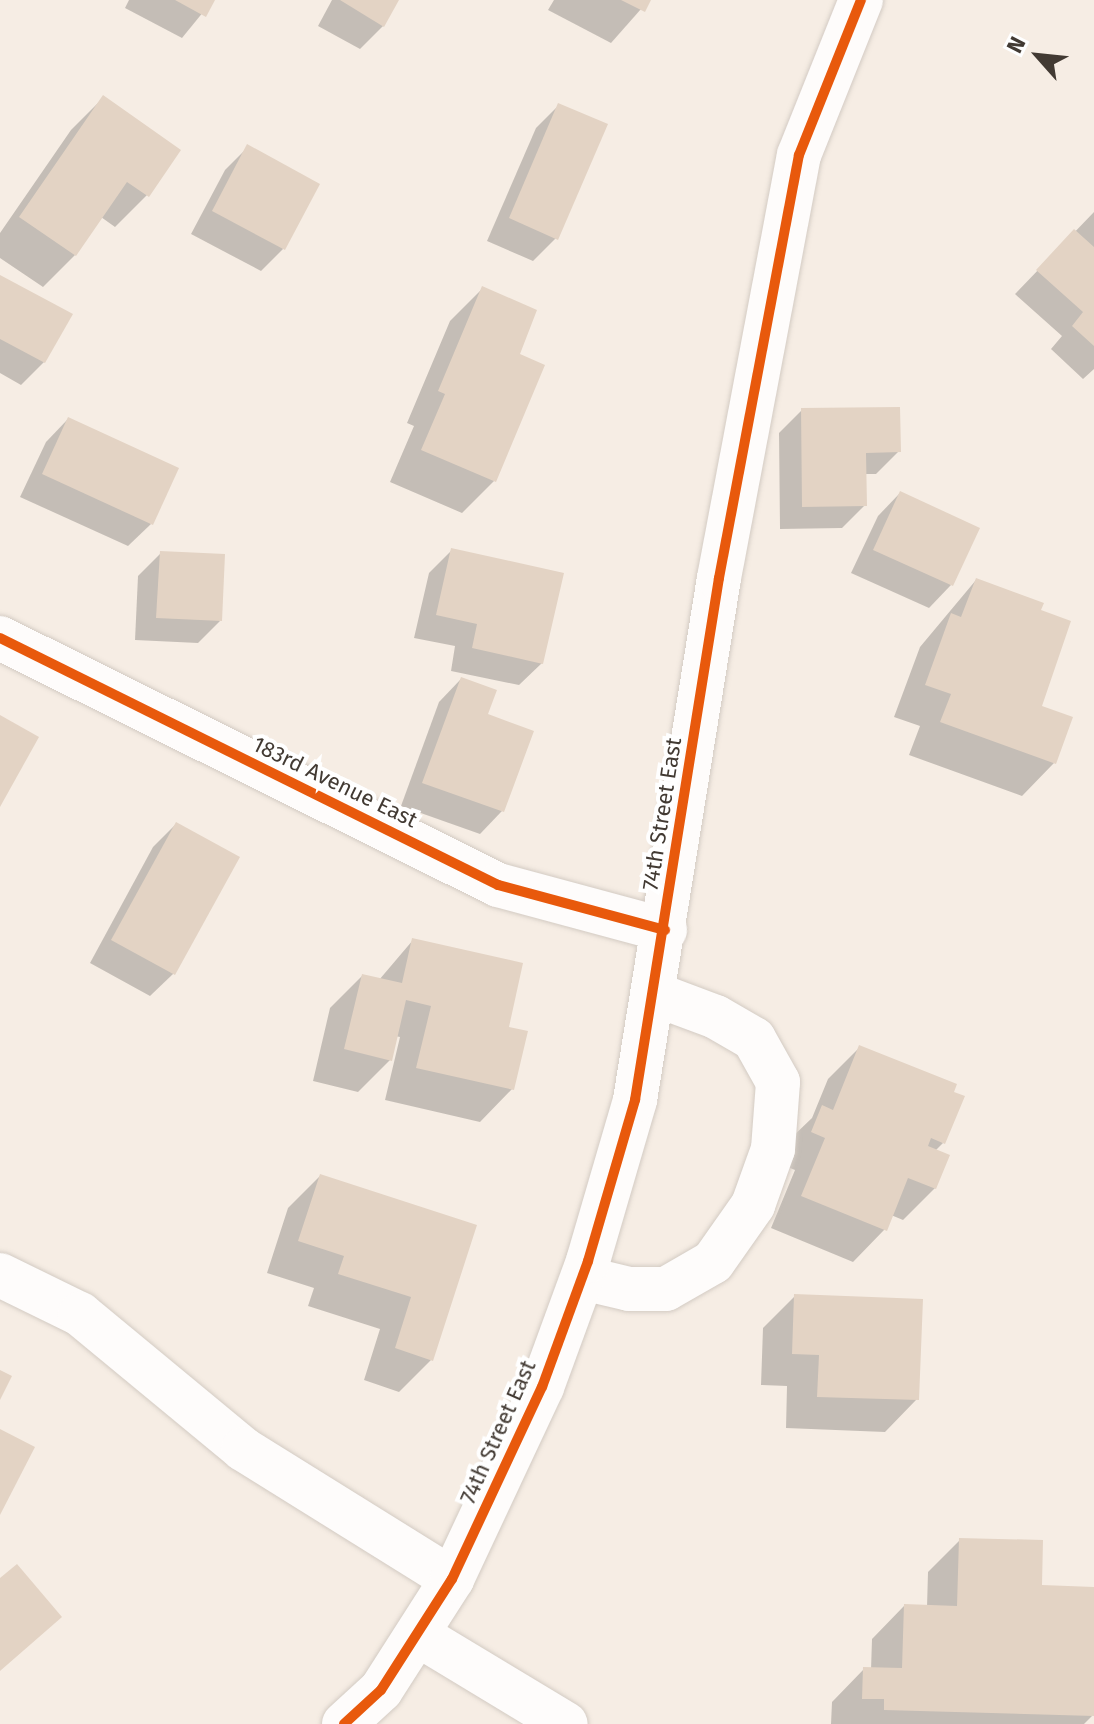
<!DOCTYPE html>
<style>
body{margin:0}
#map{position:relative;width:1094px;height:1724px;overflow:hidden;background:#f6ede4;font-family:"Fira Sans",sans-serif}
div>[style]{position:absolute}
.shadow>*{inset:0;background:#0003}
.building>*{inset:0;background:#e3d3c4}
.roads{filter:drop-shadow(0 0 2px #d3cbc3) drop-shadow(0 0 2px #d3cbc3)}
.minor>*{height:44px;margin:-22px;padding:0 22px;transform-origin:22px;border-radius:22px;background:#fefcfb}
.cycleway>*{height:10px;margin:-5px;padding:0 5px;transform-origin:5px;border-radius:5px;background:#e8590c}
span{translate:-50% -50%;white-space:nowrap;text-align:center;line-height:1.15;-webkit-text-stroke:8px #fff;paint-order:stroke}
.street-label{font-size:22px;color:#423a33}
.north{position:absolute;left:998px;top:16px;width:80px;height:80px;-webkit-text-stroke:6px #fff;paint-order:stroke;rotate:297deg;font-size:22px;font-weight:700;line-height:32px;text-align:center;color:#423a33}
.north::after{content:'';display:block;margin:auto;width:28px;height:36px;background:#423a33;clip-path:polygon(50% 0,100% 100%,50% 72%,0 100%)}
</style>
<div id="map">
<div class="shadow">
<i style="clip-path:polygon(129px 0,213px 0,182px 38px,125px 8px)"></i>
<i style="clip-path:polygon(332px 0,397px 0,383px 26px,360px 49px,318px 26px)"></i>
<i style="clip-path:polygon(554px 0,649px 0,611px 43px,548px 10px)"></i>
<i style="clip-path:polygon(103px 98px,147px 195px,115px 227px,101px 217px,75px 255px,43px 287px,0 258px,0 233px,71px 130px)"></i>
<i style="clip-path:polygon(558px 106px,556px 238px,533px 261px,487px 241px,536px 128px)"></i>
<i style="clip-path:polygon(248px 147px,283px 249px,261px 271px,191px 234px,225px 170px)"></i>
<i style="clip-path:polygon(1094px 212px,1094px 369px,1083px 379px,1051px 349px,1062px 336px,1015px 294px)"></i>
<i style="clip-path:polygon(0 277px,44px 362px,21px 385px,0 373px)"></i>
<i style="clip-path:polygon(482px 289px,517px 355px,494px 481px,462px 513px,390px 482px,414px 426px,407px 423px,450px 321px)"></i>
<i style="clip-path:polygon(802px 410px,899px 451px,876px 474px,864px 474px,865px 505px,842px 528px,780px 529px,779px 433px)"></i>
<i style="clip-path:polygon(68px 419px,151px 524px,128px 546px,20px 497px,46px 442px)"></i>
<i style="clip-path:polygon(900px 493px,951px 585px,929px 608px,851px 573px,878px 516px)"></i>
<i style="clip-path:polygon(452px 550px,542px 663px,519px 685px,451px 671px,455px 646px,414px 638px,429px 573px)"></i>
<i style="clip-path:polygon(161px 553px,220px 621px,198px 643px,135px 640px,138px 576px)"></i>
<i style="clip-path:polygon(976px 580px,1038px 612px,1039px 707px,1070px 719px,1054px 763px,1022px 796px,909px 755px,920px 726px,894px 717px,920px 647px)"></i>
<i style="clip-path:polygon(461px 679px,486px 715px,502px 811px,480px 834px,401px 806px,439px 702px)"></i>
<i style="clip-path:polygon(176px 824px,173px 974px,150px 996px,90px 963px,153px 847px)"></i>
<i style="clip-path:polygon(413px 940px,506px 1028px,512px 1089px,480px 1122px,385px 1100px,400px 1037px,395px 1036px,390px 1060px,358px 1092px,313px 1081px,330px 1008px,362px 976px,379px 980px)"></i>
<i style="clip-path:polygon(860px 1047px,943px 1143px,935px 1151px,935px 1188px,903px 1220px,891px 1215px,885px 1229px,853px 1262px,771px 1228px,795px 1170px,780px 1164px,790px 1139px,812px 1118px,828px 1079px)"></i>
<i style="clip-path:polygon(320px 1176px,474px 1226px,431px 1360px,399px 1392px,364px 1380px,380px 1329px,308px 1306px,314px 1288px,267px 1273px,288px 1208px)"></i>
<i style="clip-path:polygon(795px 1296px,917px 1399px,885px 1432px,786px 1428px,787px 1386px,761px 1385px,763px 1328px)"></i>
<i style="clip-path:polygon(960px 1540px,1040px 1587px,1094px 1589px,1092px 1716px,1084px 1724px,831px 1724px,832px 1702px,864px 1669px,871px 1670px,872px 1639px,904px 1606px,927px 1607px,928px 1572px)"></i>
</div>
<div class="building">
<i style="clip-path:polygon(175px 0,215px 0,206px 17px)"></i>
<i style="clip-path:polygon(340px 0,399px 0,384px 27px)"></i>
<i style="clip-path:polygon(621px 0,651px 0,645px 12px)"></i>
<i style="clip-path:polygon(103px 95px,181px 150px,149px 197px,127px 182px,76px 256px,19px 217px)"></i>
<i style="clip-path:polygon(558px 103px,608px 124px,558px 240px,509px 218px)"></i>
<i style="clip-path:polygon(247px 144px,320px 184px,285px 250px,212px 211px)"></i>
<i style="clip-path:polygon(1074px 229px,1094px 247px,1094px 346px,1072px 326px,1083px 312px,1036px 270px)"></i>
<i style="clip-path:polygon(0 275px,73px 314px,45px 363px,0 339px)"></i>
<i style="clip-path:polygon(482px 286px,537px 310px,520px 354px,545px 365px,496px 482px,421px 450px,445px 394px,438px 391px)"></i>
<i style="clip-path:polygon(900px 407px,901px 452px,866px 453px,867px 506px,802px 507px,801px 408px)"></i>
<i style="clip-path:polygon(68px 417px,179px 468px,153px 525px,42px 474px)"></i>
<i style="clip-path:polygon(900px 491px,980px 528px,953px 586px,873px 550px)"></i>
<i style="clip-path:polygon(451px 548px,564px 573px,543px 664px,472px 648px,477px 624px,436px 615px)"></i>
<i style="clip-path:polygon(160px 551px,225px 554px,222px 621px,156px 618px)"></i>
<i style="clip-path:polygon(976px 578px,1044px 603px,1041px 610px,1071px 621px,1042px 706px,1073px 717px,1056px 764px,940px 722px,951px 694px,925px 685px,951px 613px,961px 617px)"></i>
<i style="clip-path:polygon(461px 677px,497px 690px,488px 714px,534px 731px,504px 812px,422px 783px)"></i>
<i style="clip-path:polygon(0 715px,39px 737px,0 807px)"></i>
<i style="clip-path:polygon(176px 822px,240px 857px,175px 975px,111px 940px)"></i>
<i style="clip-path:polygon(412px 938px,523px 963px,509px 1027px,528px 1031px,514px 1090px,416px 1068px,431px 1006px,406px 1000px,392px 1061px,344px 1049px,362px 974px,402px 983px)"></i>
<i style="clip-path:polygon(859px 1045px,957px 1084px,954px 1092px,965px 1096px,945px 1144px,931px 1138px,928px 1146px,950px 1155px,936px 1189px,908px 1178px,887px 1231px,801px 1196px,825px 1138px,811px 1132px,822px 1105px,833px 1110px)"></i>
<i style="clip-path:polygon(320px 1174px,477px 1225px,433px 1361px,395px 1348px,411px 1297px,338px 1274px,344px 1256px,298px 1241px)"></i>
<i style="clip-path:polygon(794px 1294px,923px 1299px,919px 1400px,817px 1397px,819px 1355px,792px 1354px)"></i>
<i style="clip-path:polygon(0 1370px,12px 1376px,0 1400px)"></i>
<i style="clip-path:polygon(0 1429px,35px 1447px,0 1515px)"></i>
<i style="clip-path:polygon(959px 1538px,1043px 1540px,1042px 1585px,1094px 1587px,1094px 1716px,884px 1710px,884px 1699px,862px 1699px,863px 1667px,902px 1668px,904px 1604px,957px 1606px)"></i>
<i style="clip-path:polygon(17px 1564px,62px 1617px,0 1671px,0 1578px)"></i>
</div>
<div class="roads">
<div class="minor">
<i style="left:0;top:638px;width:556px;rotate:26.38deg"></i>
<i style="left:498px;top:885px;width:173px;rotate:15.1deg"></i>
<i style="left:0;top:1275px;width:89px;rotate:26deg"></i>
<i style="left:80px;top:1314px;width:212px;rotate:39.6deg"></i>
<i style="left:243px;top:1449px;width:246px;rotate:31.9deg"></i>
<i style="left:583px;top:1278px;width:47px;rotate:13.4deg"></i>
<i style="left:629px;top:1289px;width:37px"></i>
<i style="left:666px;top:1289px;width:54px;rotate:-29.9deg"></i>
<i style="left:713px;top:1262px;width:70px;rotate:-54.9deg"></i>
<i style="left:753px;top:1205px;width:59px;rotate:-70.3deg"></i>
<i style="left:773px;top:1149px;width:67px;rotate:-85.7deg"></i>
<i style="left:778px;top:1082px;width:49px;rotate:-119.2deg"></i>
<i style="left:754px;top:1039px;width:44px;rotate:-149.9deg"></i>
<i style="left:716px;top:1017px;width:66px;rotate:-159.6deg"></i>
<i style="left:420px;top:1636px;width:170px;rotate:31.1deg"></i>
<i style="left:344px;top:1724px;width:50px;rotate:-42.6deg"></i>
<i style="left:381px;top:1690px;width:132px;rotate:-57.4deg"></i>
<i style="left:452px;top:1579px;width:212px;rotate:-64.9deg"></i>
<i style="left:542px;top:1387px;width:134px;rotate:-69.9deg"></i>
<i style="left:588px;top:1261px;width:168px;rotate:-73.7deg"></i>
<i style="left:635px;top:1100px;width:529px;rotate:-80.86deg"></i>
<i style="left:719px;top:578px;width:430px;rotate:-79.3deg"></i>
<i style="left:799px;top:155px;width:167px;rotate:-68.2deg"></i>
</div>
</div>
<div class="cycleway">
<i style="left:0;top:638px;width:556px;rotate:26.38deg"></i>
<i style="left:498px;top:885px;width:173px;rotate:15.1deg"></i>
<i style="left:344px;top:1724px;width:50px;rotate:-42.6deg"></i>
<i style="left:381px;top:1690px;width:132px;rotate:-57.4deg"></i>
<i style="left:452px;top:1579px;width:212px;rotate:-64.9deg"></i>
<i style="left:542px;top:1387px;width:134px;rotate:-69.9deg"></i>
<i style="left:588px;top:1261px;width:168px;rotate:-73.7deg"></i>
<i style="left:635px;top:1100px;width:529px;rotate:-80.86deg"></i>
<i style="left:719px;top:578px;width:430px;rotate:-79.3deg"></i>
<i style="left:799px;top:155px;width:167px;rotate:-68.2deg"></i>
</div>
<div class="street-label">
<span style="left:335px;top:782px;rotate:26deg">183rd Avenue East</span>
<span style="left:662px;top:814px;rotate:-81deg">74th Street East</span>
<span style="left:498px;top:1432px;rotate:-66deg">74th Street East</span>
</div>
<div class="north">N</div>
</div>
